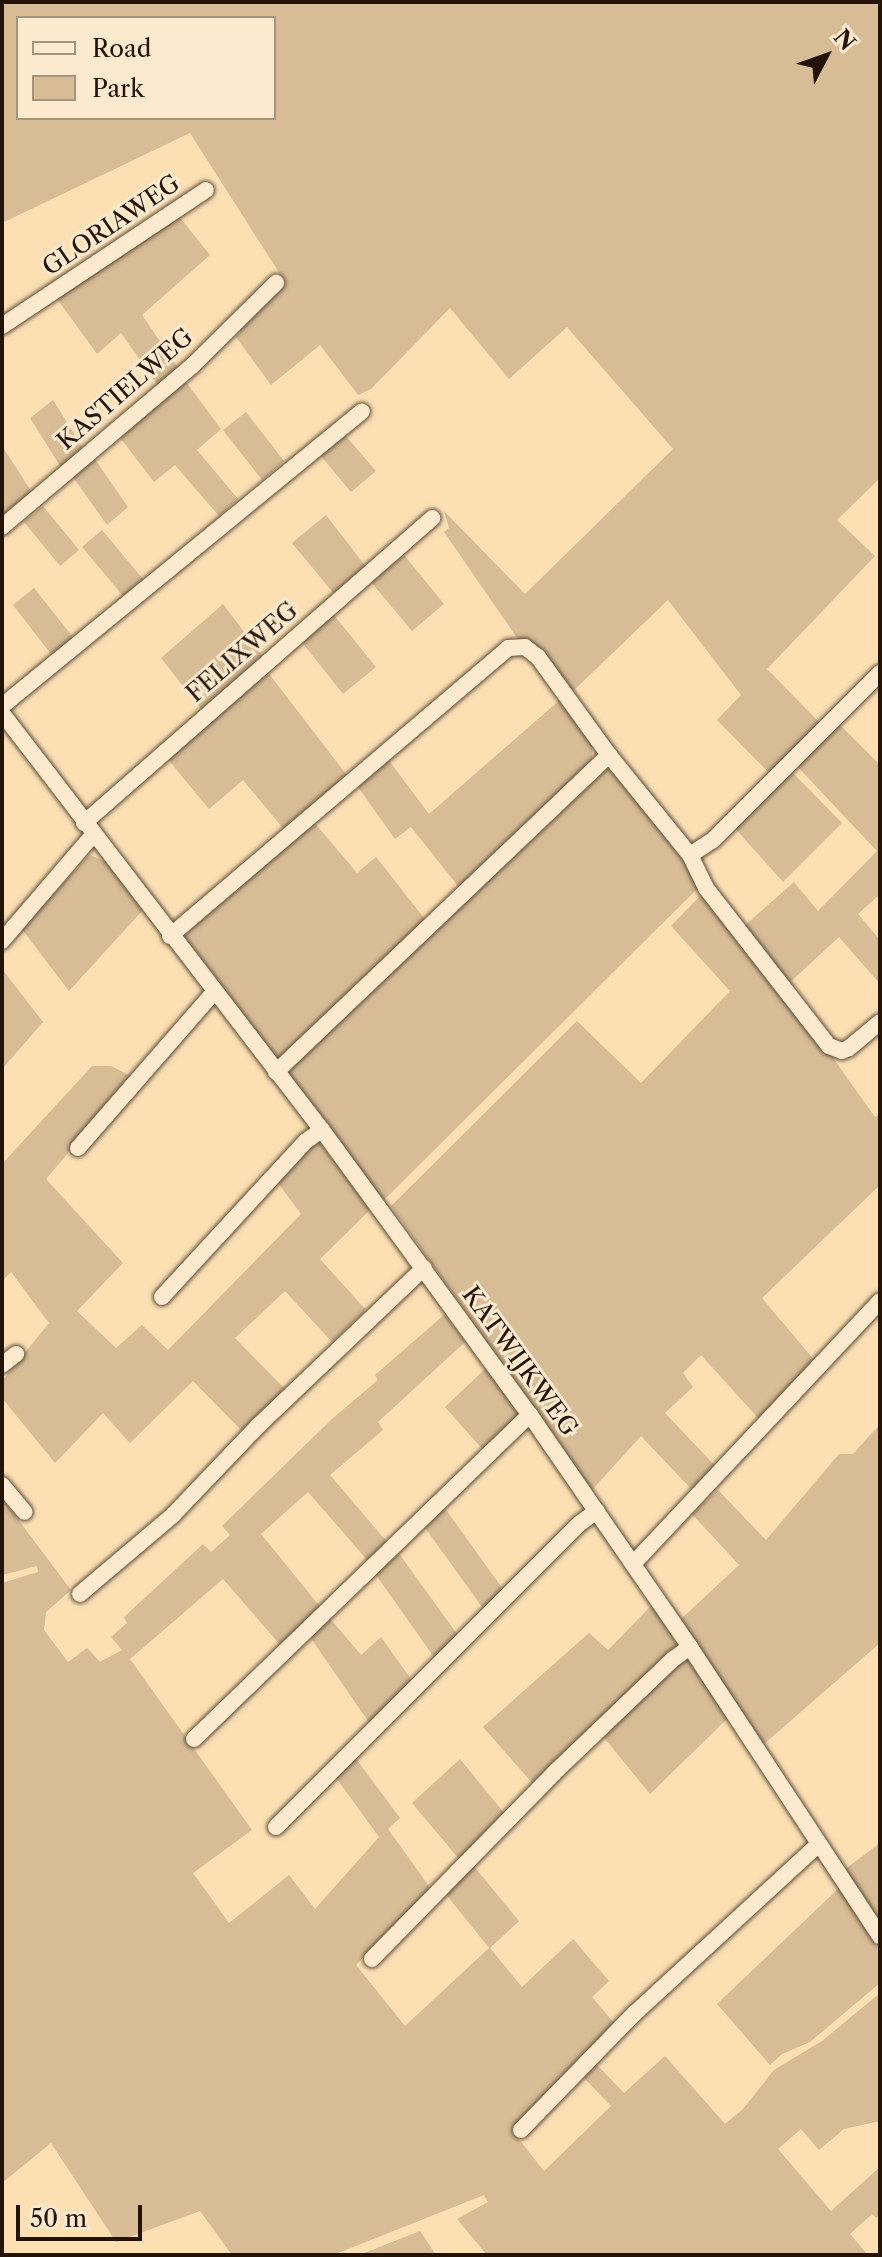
<!DOCTYPE html>
<style>
body{margin:0}
#map{position:relative;width:882px;height:2257px;overflow:hidden;background:#fcdfb3;font-family:"Libre Caslon Text",serif}
div>[style]{position:absolute}
.green>*{inset:0;background:#d7bc96}
.roads{filter:drop-shadow(0 0 2px #5a4732) drop-shadow(0 0 2px #5a4732)}
.street>*{height:16px;margin:-8px;padding:0 8px;transform-origin:8px;border-radius:8px;background:#fdeace}
span{translate:-50% -50%;white-space:nowrap;text-align:center;line-height:1.15;-webkit-text-stroke:6px #fdeace;paint-order:stroke}
.street-label{font-size:24px;color:#241407}
.frame{position:absolute;inset:0;border:4px solid #241407;pointer-events:none}
.legend{position:absolute;left:16px;top:16px;width:260px;height:104px;box-sizing:border-box;background:#fdeace;border:2px solid #a6947e;margin:0;padding:10px 14px;list-style:none;font-size:24px;color:#241407}
.legend li{display:flex;align-items:center;gap:16px;height:40px}
.legend b{width:40px;border:2px solid #a6947e}
.north{position:absolute;left:786px;top:16px;width:80px;height:80px;-webkit-text-stroke:6px #fdeace;paint-order:stroke;rotate:49deg;font-size:22px;font-weight:700;line-height:32px;text-align:center;color:#241407}
.north::after{content:'';display:block;margin:auto;width:28px;height:36px;background:#241407;clip-path:polygon(50% 0,100% 100%,50% 72%,0 100%)}
.scale{position:absolute;left:16px;top:2205px;width:126px;height:36px;box-sizing:border-box;border:4px solid #241407;border-top:0;padding-left:10px;font-size:24px;line-height:28px;white-space:nowrap;color:#241407;-webkit-text-stroke:6px #fdeace;paint-order:stroke}
</style>
<div id="map">
<div class="green">
<i style="clip-path:polygon(evenodd,2px 2px,880px 2px,880px 478px,837px 520px,875px 556px,767px 669px,822px 725px,771px 775px,717px 720px,741px 695px,668px 600px,570px 694px,520px 642px,444px 532px,449px 528px,444px 511px,525px 594px,673px 449px,567px 327px,509px 379px,450px 308px,371px 389px,358px 395px,320px 345px,271px 385px,236px 337px,241px 332px,235px 325px,245px 307px,280px 274px,190px 133px,2px 223px,2px 2px,18px 18px,274px 18px,274px 118px,18px 118px,18px 18px)"></i>
<i style="clip-path:polygon(177px 214px,210px 255px,142px 315px,181px 372px,160px 388px,121px 333px,97px 354px,55px 296px)"></i>
<i style="clip-path:polygon(186px 382px,221px 429px,197px 450px,238px 499px,219px 516px,175px 465px,154px 482px,119px 436px)"></i>
<i style="clip-path:polygon(53px 400px,86px 453px,64px 472px,30px 418px)"></i>
<i style="clip-path:polygon(246px 412px,284px 461px,262px 480px,223px 430px)"></i>
<i style="clip-path:polygon(344px 434px,376px 471px,351px 492px,320px 455px)"></i>
<i style="clip-path:polygon(2px 446px,35px 497px,2px 518px)"></i>
<i style="clip-path:polygon(94px 458px,128px 507px,107px 525px,73px 477px)"></i>
<i style="clip-path:polygon(43px 506px,79px 550px,60px 566px,24px 522px)"></i>
<i style="clip-path:polygon(326px 515px,367px 568px,335px 595px,292px 543px)"></i>
<i style="clip-path:polygon(102px 530px,143px 579px,123px 596px,82px 547px)"></i>
<i style="clip-path:polygon(404px 555px,444px 604px,412px 631px,371px 582px)"></i>
<i style="clip-path:polygon(34px 588px,76px 641px,54px 658px,13px 605px)"></i>
<i style="clip-path:polygon(223px 604px,264px 658px,203px 711px,161px 658px)"></i>
<i style="clip-path:polygon(333px 614px,376px 667px,343px 694px,301px 641px)"></i>
<i style="clip-path:polygon(267px 671px,349px 778px,286px 832px,243px 780px,209px 809px,166px 757px)"></i>
<i style="clip-path:polygon(561px 699px,592px 745px,592px 762px,462px 891px,411px 827px,395px 839px,355px 783px,387px 758px,429px 814px)"></i>
<i style="clip-path:polygon(836px 721px,880px 765px,880px 894px,858px 914px,880px 940px,880px 984px,839px 937px,787px 985px,743px 927px,794px 882px,818px 911px,877px 851px,795px 764px)"></i>
<i style="clip-path:polygon(607px 769px,614px 772px,688px 860px,701px 885px,384px 1200px,294px 1083px,289px 1075px,293px 1066px)"></i>
<i style="clip-path:polygon(790px 770px,842px 823px,783px 882px,732px 825px)"></i>
<i style="clip-path:polygon(313px 821px,357px 873px,376px 857px,428px 923px,284px 1060px,277px 1060px,184px 936px)"></i>
<i style="clip-path:polygon(90px 855px,106px 862px,143px 910px,69px 991px,21px 928px)"></i>
<i style="clip-path:polygon(704px 892px,801px 1013px,875px 1117px,880px 1114px,880px 1185px,762px 1298px,815px 1361px,759px 1419px,701px 1355px,683px 1373px,693px 1387px,665px 1413px,719px 1470px,695px 1493px,641px 1436px,592px 1490px,391px 1206px,577px 1021px,641px 1083px,730px 991px,671px 926px)"></i>
<i style="clip-path:polygon(2px 969px,43px 1022px,2px 1069px)"></i>
<i style="clip-path:polygon(92px 1066px,111px 1066px,133px 1077px,46px 1179px,123px 1263px,77px 1311px,116px 1348px,142px 1325px,168px 1350px,301px 1214px,278px 1183px,317px 1139px,370px 1210px,320px 1259px,366px 1310px,332px 1342px,285px 1291px,235px 1338px,285px 1389px,243px 1432px,193px 1381px,130px 1443px,103px 1413px,55px 1463px,2px 1398px,2px 1381px,49px 1323px,11px 1272px,2px 1281px,2px 1164px)"></i>
<i style="clip-path:polygon(445px 1314px,465px 1342px,378px 1422px,383px 1430px,330px 1475px,388px 1543px,368px 1561px,308px 1492px,261px 1534px,322px 1609px,282px 1647px,223px 1579px,130px 1659px,252px 1830px,193px 1873px,229px 1923px,289px 1875px,315px 1909px,379px 1837px,334px 1775px,354px 1756px,400px 1818px,388px 1829px,431px 1889px,356px 1965px,405px 2026px,489px 1948px,445px 1893px,472px 1864px,519px 1921px,490px 1948px,522px 1987px,573px 1939px,609px 1981px,592px 1997px,620px 2030px,574px 2080px,514px 2133px,544px 2171px,611px 2106px,583px 2077px,596px 2064px,624px 2093px,665px 2056px,725px 2124px,743px 2109px,774px 2070px,822px 2041px,880px 1993px,880px 2121px,844px 2129px,819px 2150px,801px 2129px,778px 2149px,831px 2211px,880px 2167px,880px 2215px,876px 2218px,872px 2214px,850px 2234px,868px 2255px,487px 2255px,457px 2219px,488px 2202px,484px 2195px,333px 2255px,232px 2255px,200px 2211px,116px 2242px,51px 2143px,2px 2183px,2px 1583px,38px 1572px,37px 1566px,2px 1575px,2px 1498px,71px 1590px,46px 1612px,44px 1630px,68px 1662px,87px 1648px,100px 1662px,122px 1650px,111px 1637px,127px 1623px,124px 1617px,203px 1544px,211px 1552px,230px 1535px,222px 1526px,333px 1418px,378px 1380px,375px 1375px)"></i>
<i style="clip-path:polygon(486px 1368px,519px 1415px,484px 1451px,445px 1407px)"></i>
<i style="clip-path:polygon(880px 1424px,880px 1643px,764px 1744px,680px 1620px,739px 1565px,692px 1514px,718px 1490px,766px 1540px,839px 1454px,853px 1454px)"></i>
<i style="clip-path:polygon(444px 1507px,505px 1592px,485px 1611px,423px 1525px)"></i>
<i style="clip-path:polygon(397px 1551px,460px 1638px,436px 1660px,374px 1572px)"></i>
<i style="clip-path:polygon(652px 1605px,678px 1646px,534px 1785px,483px 1727px,589px 1633px,608px 1650px)"></i>
<i style="clip-path:polygon(328px 1616px,361px 1655px,381px 1637px,413px 1682px,370px 1724px,308px 1634px)"></i>
<i style="clip-path:polygon(688px 1658px,727px 1719px,650px 1794px,601px 1734px,668px 1669px)"></i>
<i style="clip-path:polygon(460px 1759px,505px 1814px,459px 1859px,412px 1803px)"></i>
<i style="clip-path:polygon(880px 1843px,880px 1926px,844px 1870px)"></i>
<i style="clip-path:polygon(839px 1888px,880px 1951px,880px 1983px,810px 2042px,782px 2054px,770px 2065px,717px 2004px)"></i>
<i style="clip-path:polygon(420px 2231px,436px 2255px,359px 2255px)"></i>
</div>
<div class="roads">
<div class="street">
<i style="left:2px;top:326px;width:245px;rotate:-33.7deg"></i>
<i style="left:2px;top:527px;width:250px;rotate:-40.3deg"></i>
<i style="left:193px;top:365px;width:117px;rotate:-44.7deg"></i>
<i style="left:2px;top:706px;width:465px;rotate:-39.3deg"></i>
<i style="left:2px;top:713px;width:526px;rotate:52.5deg"></i>
<i style="left:322px;top:1130px;width:353px;rotate:53.9deg"></i>
<i style="left:530px;top:1415px;width:282px;rotate:55.4deg"></i>
<i style="left:690px;top:1647px;width:346px;rotate:56.7deg"></i>
<i style="left:84px;top:823px;width:463px;rotate:-41.2deg"></i>
<i style="left:690px;top:855px;width:37px;rotate:64deg"></i>
<i style="left:706px;top:888px;width:200px;rotate:52.1deg"></i>
<i style="left:829px;top:1046px;width:14px;rotate:21deg"></i>
<i style="left:842px;top:1051px;width:8px;rotate:-23deg"></i>
<i style="left:849px;top:1048px;width:40px;rotate:-40deg"></i>
<i style="left:170px;top:936px;width:444px;rotate:-40.4deg"></i>
<i style="left:508px;top:648px;width:17px;rotate:-3deg"></i>
<i style="left:525px;top:647px;width:16px;rotate:38deg"></i>
<i style="left:538px;top:657px;width:121px;rotate:54.1deg"></i>
<i style="left:609px;top:755px;width:129px;rotate:51deg"></i>
<i style="left:690px;top:855px;width:27px;rotate:-33deg"></i>
<i style="left:713px;top:840px;width:236px;rotate:-45deg"></i>
<i style="left:2px;top:941px;width:140px;rotate:-49.4deg"></i>
<i style="left:276px;top:1072px;width:460px;rotate:-43.6deg"></i>
<i style="left:78px;top:1148px;width:207px;rotate:-48.9deg"></i>
<i style="left:162px;top:1297px;width:212px;rotate:-47.3deg"></i>
<i style="left:306px;top:1141px;width:19px;rotate:-35deg"></i>
<i style="left:2px;top:1365px;width:18px;rotate:-38deg"></i>
<i style="left:2px;top:1485px;width:35px;rotate:50deg"></i>
<i style="left:634px;top:1563px;width:359px;rotate:-46.8deg"></i>
<i style="left:80px;top:1594px;width:122px;rotate:-40.3deg"></i>
<i style="left:173px;top:1515px;width:123px;rotate:-46.3deg"></i>
<i style="left:258px;top:1426px;width:229px;rotate:-43.6deg"></i>
<i style="left:194px;top:1739px;width:467px;rotate:-44deg"></i>
<i style="left:276px;top:1827px;width:429px;rotate:-45deg"></i>
<i style="left:579px;top:1524px;width:22px;rotate:-36deg"></i>
<i style="left:372px;top:1959px;width:262px;rotate:-45.6deg"></i>
<i style="left:555px;top:1772px;width:162px;rotate:-43.7deg"></i>
<i style="left:672px;top:1660px;width:22px;rotate:-36deg"></i>
<i style="left:521px;top:2130px;width:162px;rotate:-45.8deg"></i>
<i style="left:634px;top:2014px;width:251px;rotate:-42.6deg"></i>
</div>
</div>
<div class="street-label">
<span style="left:111px;top:225px;rotate:-34deg">GLORIAWEG</span>
<span style="left:125px;top:389px;rotate:-41deg">KASTIELWEG</span>
<span style="left:242px;top:652px;rotate:-41deg">FELIXWEG</span>
<span style="left:520px;top:1361px;rotate:54deg">KATWIJKWEG</span>
</div>
<div class="frame"></div>
<ul class="legend">
<li><b style="height:10px;background:#fdeace"></b>Road</li>
<li><b style="height:22px;background:#d7bc96"></b>Park</li>
</ul>
<div class="north">N</div>
<div class="scale">50 m</div>
</div>
